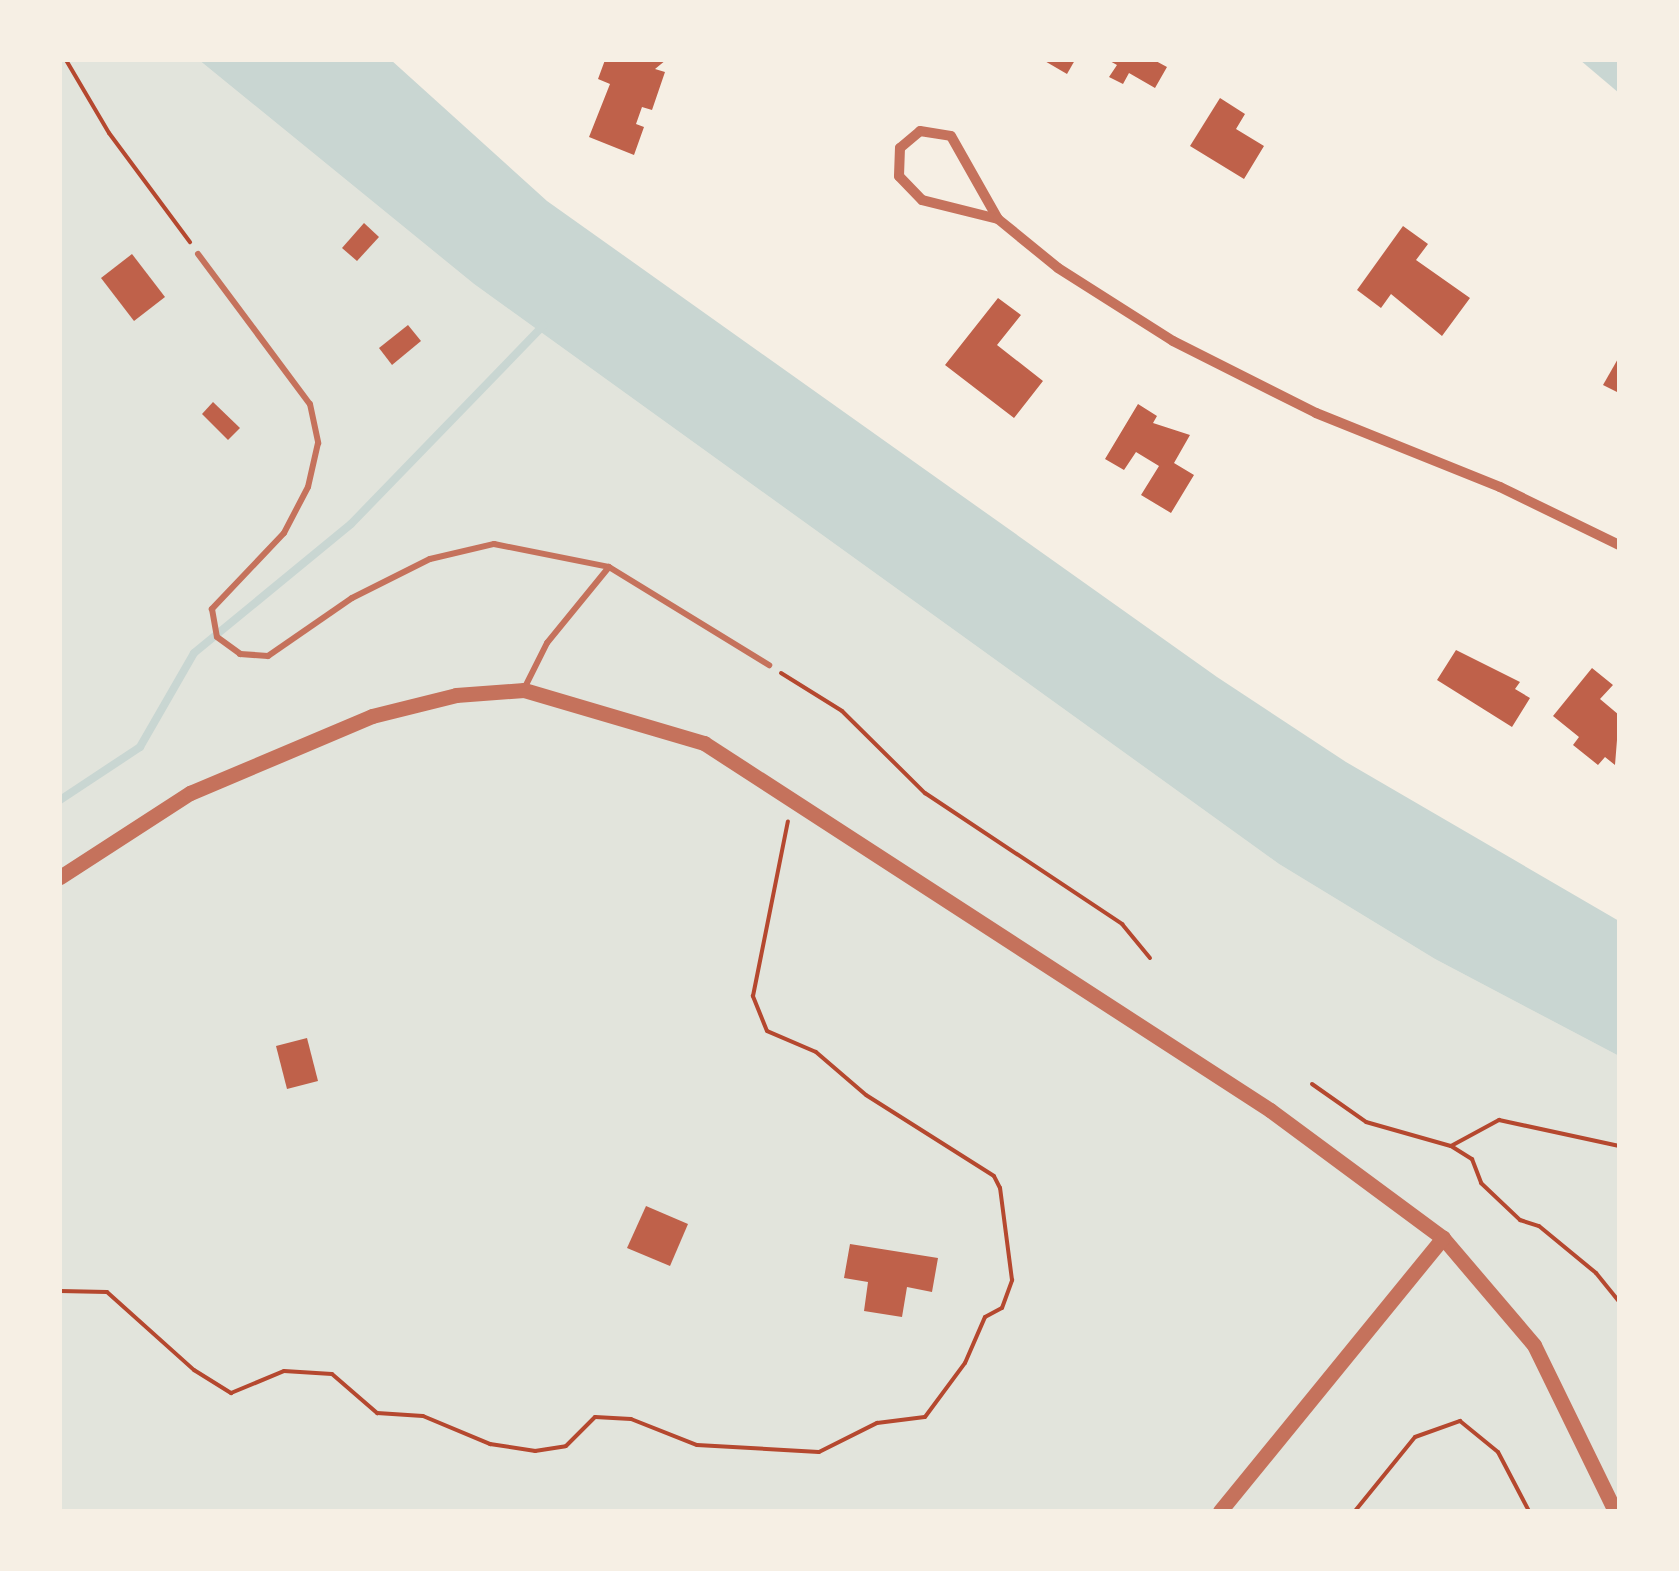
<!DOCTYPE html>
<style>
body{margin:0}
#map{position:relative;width:1679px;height:1571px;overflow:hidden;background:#f6efe4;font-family:Ubuntu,sans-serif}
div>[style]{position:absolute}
.green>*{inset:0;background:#e2e4dc}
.water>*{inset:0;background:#c9d6d2}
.stream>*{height:8px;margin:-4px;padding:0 4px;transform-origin:4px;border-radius:4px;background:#c9d6d2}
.building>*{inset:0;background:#bf614a}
.path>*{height:4px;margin:-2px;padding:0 2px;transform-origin:2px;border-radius:2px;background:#b5482f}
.service>*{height:6px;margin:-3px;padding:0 3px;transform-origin:3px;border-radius:3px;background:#c5725c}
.minor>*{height:10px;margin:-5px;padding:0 5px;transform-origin:5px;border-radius:5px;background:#c5725c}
.tertiary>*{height:15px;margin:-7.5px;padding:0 7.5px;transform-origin:7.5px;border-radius:7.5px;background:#c5725c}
span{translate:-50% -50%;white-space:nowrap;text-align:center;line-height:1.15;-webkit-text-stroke:8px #f6efe4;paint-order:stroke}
.frame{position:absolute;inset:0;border:62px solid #f6efe4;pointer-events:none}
</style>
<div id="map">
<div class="green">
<i style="clip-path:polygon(60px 60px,199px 60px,474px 284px,1279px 864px,1435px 959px,1619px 1056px,1619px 1511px,60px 1511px)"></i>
</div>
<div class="water">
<i style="clip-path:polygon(199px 60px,391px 60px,547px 201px,1217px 677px,1346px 762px,1619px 921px,1619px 1056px,1435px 959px,1279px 864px,474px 284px)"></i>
<i style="clip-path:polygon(1580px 60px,1619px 60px,1619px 93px)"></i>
</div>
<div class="stream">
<i style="left:60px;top:800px;width:96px;rotate:-33.5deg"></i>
<i style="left:140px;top:747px;width:108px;rotate:-60.1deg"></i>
<i style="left:194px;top:653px;width:203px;rotate:-39.4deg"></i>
<i style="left:351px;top:524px;width:277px;rotate:-45.9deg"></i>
</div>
<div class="building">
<i style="clip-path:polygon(605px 60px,666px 60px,655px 69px,665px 72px,652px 110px,642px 107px,636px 124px,644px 127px,634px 155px,589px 137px,610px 84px,598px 79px)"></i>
<i style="clip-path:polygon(1043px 60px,1075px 60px,1067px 74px)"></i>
<i style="clip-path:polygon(1108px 60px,1154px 60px,1167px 67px,1155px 88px,1129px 73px,1123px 84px,1109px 77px,1117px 65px)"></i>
<i style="clip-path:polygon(1220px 98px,1245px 114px,1236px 129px,1264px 146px,1244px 179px,1190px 146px)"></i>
<i style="clip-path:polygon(364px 223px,379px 237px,357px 261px,342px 248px)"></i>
<i style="clip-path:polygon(1403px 226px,1428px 244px,1416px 260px,1470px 298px,1442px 336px,1391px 294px,1381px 308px,1357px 290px)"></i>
<i style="clip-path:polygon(132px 254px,165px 297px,134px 321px,101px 278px)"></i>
<i style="clip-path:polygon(998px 298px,1021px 315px,997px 345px,1043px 381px,1014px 418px,945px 365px)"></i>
<i style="clip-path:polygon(408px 325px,421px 341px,392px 365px,379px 348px)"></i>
<i style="clip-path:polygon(1619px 357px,1619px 393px,1603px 385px)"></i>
<i style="clip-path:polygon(213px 402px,240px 428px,228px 440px,202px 414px)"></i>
<i style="clip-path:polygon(1138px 404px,1157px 416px,1153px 423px,1190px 435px,1174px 463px,1194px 475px,1171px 513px,1141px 495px,1159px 466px,1136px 452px,1124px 470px,1105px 459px)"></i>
<i style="clip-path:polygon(1456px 650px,1520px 682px,1515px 689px,1530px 698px,1512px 727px,1437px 680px)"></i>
<i style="clip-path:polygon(1592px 668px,1613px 685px,1600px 699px,1619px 715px,1615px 765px,1605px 757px,1598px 765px,1573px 745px,1579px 737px,1553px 716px)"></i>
<i style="clip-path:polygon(307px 1038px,318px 1081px,287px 1089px,276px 1046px)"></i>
<i style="clip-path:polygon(646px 1206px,688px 1224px,670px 1266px,627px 1248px)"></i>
<i style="clip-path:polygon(850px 1244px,938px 1258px,932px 1292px,907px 1287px,902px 1317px,864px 1311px,868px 1282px,844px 1278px)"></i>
</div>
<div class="path">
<i style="left:66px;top:60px;width:85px;rotate:59.5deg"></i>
<i style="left:109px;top:133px;width:136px;rotate:53.4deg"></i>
<i style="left:781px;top:673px;width:72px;rotate:31.9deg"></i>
<i style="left:842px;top:711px;width:117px;rotate:44.7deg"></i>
<i style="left:925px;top:793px;width:237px;rotate:33.6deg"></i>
<i style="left:1122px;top:924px;width:44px;rotate:50.5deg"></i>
<i style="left:1312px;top:1084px;width:66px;rotate:35.1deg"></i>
<i style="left:1366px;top:1122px;width:88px;rotate:15.8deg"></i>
<i style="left:1451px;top:1146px;width:25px;rotate:32deg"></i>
<i style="left:1472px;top:1159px;width:26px;rotate:69deg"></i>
<i style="left:1481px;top:1183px;width:54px;rotate:43.5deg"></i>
<i style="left:1520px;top:1220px;width:20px;rotate:18deg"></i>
<i style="left:1539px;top:1226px;width:74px;rotate:39.5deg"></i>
<i style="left:1596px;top:1273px;width:36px;rotate:51deg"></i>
<i style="left:1451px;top:1146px;width:55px;rotate:-28.4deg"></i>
<i style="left:1499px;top:1120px;width:123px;rotate:12.2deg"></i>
<i style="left:60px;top:1291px;width:47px;rotate:1.2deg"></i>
<i style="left:107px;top:1292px;width:117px;rotate:41.9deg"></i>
<i style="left:194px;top:1370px;width:44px;rotate:31.9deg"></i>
<i style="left:231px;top:1393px;width:57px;rotate:-22.5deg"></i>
<i style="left:284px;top:1371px;width:48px;rotate:3.6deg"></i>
<i style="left:332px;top:1374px;width:60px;rotate:40.9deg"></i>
<i style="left:377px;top:1413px;width:46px;rotate:3.7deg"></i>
<i style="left:423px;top:1416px;width:73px;rotate:22.7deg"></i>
<i style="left:490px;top:1444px;width:46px;rotate:8.8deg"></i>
<i style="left:535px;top:1451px;width:31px;rotate:-9deg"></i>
<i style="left:566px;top:1446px;width:41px;rotate:-45deg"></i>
<i style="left:595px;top:1417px;width:36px;rotate:3deg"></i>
<i style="left:631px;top:1419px;width:71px;rotate:21.5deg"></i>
<i style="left:697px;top:1445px;width:122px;rotate:3.3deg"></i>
<i style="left:819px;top:1452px;width:65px;rotate:-26.6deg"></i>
<i style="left:877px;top:1423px;width:48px;rotate:-7.1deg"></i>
<i style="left:925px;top:1417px;width:67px;rotate:-53.5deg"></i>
<i style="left:965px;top:1363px;width:50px;rotate:-66.5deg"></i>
<i style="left:985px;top:1317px;width:19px;rotate:-28deg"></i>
<i style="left:1002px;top:1308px;width:30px;rotate:-70deg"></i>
<i style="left:1012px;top:1280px;width:93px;rotate:-97.4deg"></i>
<i style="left:1000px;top:1188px;width:13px;rotate:-117deg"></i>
<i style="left:994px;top:1176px;width:151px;rotate:-147.7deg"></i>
<i style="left:866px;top:1095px;width:66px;rotate:-139.3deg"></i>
<i style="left:816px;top:1052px;width:53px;rotate:-156.8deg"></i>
<i style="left:767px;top:1031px;width:38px;rotate:-112deg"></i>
<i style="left:753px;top:996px;width:178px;rotate:-78.7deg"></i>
<i style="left:1355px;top:1511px;width:95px;rotate:-51deg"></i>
<i style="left:1415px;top:1437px;width:48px;rotate:-19.6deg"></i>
<i style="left:1460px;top:1421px;width:49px;rotate:39.2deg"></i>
<i style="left:1498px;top:1452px;width:67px;rotate:62.3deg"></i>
</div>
<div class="service">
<i style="left:198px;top:254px;width:187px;rotate:53.3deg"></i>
<i style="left:310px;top:404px;width:40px;rotate:78deg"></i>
<i style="left:318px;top:443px;width:45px;rotate:102.8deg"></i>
<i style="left:308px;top:487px;width:52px;rotate:117.6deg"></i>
<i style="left:284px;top:533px;width:105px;rotate:133.5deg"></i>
<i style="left:212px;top:609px;width:28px;rotate:80deg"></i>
<i style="left:217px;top:637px;width:29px;rotate:36deg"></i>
<i style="left:240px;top:654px;width:28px;rotate:4deg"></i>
<i style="left:268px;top:656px;width:102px;rotate:-34.6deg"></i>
<i style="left:352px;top:598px;width:87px;rotate:-26.6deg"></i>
<i style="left:430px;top:559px;width:66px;rotate:-13.2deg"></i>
<i style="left:494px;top:544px;width:117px;rotate:11.3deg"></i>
<i style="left:609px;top:567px;width:98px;rotate:129.2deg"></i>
<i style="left:547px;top:643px;width:51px;rotate:116.6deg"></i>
<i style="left:609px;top:567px;width:188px;rotate:31.5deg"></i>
</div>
<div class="minor">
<i style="left:920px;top:131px;width:31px;rotate:9deg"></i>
<i style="left:951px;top:136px;width:95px;rotate:60.5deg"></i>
<i style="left:998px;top:219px;width:78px;rotate:-166deg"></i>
<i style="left:922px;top:200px;width:33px;rotate:-134deg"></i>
<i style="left:899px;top:176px;width:28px;rotate:-88deg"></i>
<i style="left:900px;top:148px;width:26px;rotate:-40deg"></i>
<i style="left:998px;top:219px;width:77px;rotate:39.2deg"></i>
<i style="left:1058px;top:268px;width:136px;rotate:32.4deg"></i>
<i style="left:1173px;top:341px;width:160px;rotate:26.7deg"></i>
<i style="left:1316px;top:413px;width:198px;rotate:21.9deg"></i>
<i style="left:1500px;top:487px;width:132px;rotate:26deg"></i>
</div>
<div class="tertiary">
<i style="left:60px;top:877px;width:155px;rotate:-32.9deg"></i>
<i style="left:190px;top:793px;width:198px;rotate:-22.9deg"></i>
<i style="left:372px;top:716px;width:87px;rotate:-14deg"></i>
<i style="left:456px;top:695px;width:68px;rotate:-4.2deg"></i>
<i style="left:524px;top:690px;width:188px;rotate:16.4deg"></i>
<i style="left:704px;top:743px;width:675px;rotate:32.96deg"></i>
<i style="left:1270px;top:1110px;width:215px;rotate:36.5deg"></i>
<i style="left:1443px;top:1238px;width:140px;rotate:49.6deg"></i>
<i style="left:1534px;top:1345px;width:185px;rotate:64deg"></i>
<i style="left:1220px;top:1511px;width:353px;rotate:-50.8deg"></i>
</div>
<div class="frame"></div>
</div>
